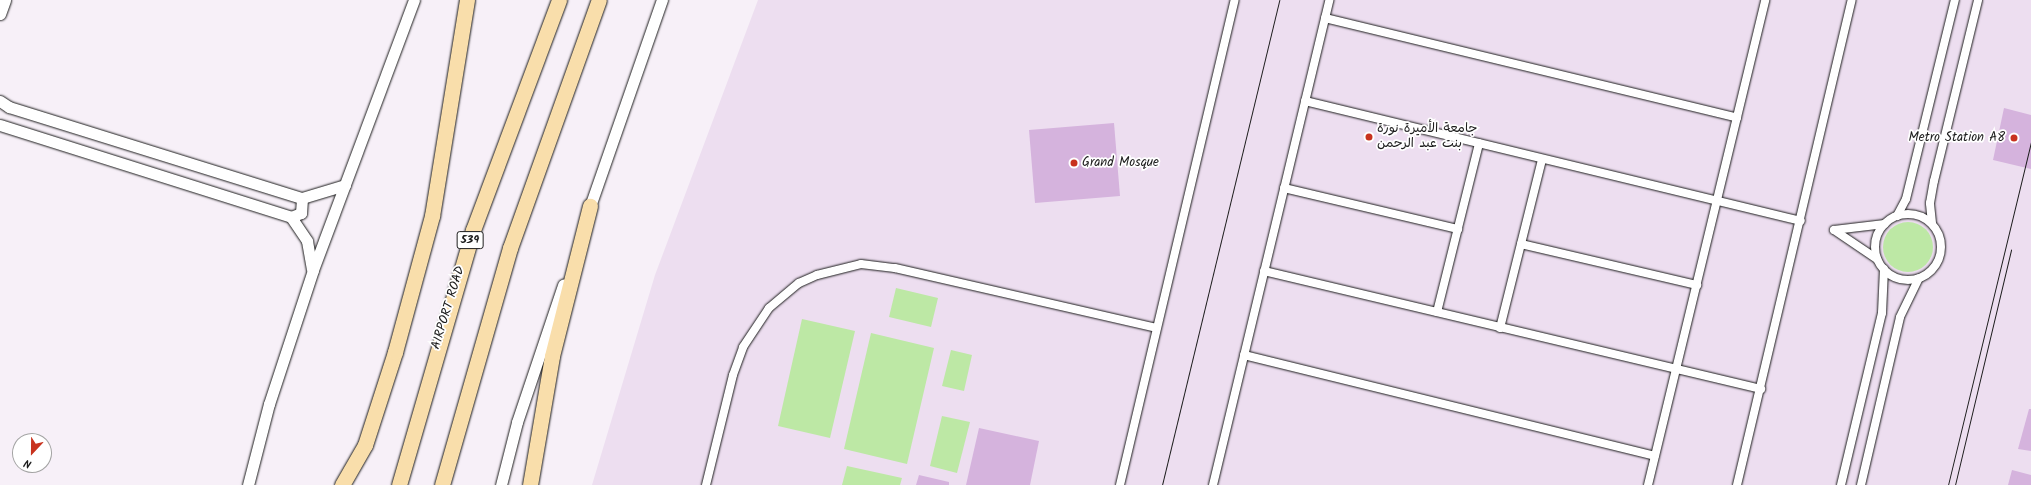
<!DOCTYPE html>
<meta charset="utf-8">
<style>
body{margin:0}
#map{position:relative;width:2031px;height:485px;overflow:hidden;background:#f7f0f8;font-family:Kalam,"Playpen Sans Arabic",sans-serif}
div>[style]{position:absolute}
.built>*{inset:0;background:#eddef0}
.green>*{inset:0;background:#bde8a5}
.round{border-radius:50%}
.building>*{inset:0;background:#d5b3dd}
.roads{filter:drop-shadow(0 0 1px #1c1c1c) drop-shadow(0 0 1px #1c1c1c)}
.street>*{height:8px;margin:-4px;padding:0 4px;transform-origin:4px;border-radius:4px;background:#fff}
.street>.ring{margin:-4px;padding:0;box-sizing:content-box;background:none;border:8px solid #fff;border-radius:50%}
.secondary>*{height:11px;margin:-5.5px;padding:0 5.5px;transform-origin:5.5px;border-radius:5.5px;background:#fff}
.highway>*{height:15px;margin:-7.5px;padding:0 7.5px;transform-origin:7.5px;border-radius:7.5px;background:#f9deab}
.tram>*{height:1px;margin:-0.5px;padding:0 0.5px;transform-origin:0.5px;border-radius:0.5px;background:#1c1c1c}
.dots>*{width:11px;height:11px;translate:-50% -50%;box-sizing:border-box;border:2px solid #fff;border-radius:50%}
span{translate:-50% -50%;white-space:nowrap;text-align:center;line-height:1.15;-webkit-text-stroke:3.5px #fff;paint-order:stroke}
.shield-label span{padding:1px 3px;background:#fff;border:1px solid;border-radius:3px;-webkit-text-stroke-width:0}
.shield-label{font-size:12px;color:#1c1c1c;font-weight:700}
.poi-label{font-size:13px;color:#1c1c1c}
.left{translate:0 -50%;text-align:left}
.right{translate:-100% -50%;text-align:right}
.street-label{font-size:13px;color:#1c1c1c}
.north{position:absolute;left:12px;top:433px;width:40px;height:40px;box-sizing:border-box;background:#fff;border:1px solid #a4a4a4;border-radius:50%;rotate:202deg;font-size:11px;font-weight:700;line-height:16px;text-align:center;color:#1c1c1c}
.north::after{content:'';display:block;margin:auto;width:14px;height:18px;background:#c8321e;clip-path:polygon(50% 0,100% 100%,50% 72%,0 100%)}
</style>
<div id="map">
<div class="built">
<i style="clip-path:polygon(758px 0,2031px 0,2031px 485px,592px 485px,655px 275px)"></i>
</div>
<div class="green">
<i class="round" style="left:1883px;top:222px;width:50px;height:50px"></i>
<i style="clip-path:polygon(896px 288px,938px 298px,931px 327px,889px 317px)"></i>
<i style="clip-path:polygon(802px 319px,855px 331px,830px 438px,778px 426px)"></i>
<i style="clip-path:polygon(871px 333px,934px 348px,907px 464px,844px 449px)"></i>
<i style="clip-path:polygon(951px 350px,972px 355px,964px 391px,942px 386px)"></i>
<i style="clip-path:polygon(942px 416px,970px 422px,957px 473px,930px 466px)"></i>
<i style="clip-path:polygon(847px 466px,902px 478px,900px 485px,842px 485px)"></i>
</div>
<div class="building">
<i style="clip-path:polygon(2004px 108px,2031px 115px,2031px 169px,1993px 160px)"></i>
<i style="clip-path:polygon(1114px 123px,1120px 196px,1035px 203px,1029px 130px)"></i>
<i style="clip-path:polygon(2029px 409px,2031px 409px,2031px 451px,2018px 449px)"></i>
<i style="clip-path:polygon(979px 428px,1039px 441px,1030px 485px,966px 485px)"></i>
<i style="clip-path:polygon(2012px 470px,2031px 475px,2031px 485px,2008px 485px)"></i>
<i style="clip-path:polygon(919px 475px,949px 482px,949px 485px,916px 485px)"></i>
</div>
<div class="roads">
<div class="street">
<i style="left:1325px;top:18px;width:424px;rotate:13.6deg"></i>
<i style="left:1305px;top:101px;width:510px;rotate:13.6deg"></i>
<i style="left:1284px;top:188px;width:179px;rotate:13.3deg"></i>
<i class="ring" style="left:1875px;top:214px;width:58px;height:58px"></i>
<i style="left:1897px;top:216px;width:19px;rotate:-62deg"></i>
<i style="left:1906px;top:199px;width:205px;rotate:-76.2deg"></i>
<i style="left:1932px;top:223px;width:20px;rotate:-96deg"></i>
<i style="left:1930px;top:203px;width:22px;rotate:-80deg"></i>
<i style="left:1934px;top:181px;width:186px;rotate:-76.3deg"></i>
<i style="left:1834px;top:230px;width:52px;rotate:34deg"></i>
<i style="left:1834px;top:230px;width:51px;rotate:-6.7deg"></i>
<i style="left:1521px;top:244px;width:181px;rotate:13.1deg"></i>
<i style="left:1264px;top:271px;width:511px;rotate:13.36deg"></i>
<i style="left:1437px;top:312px;width:174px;rotate:-76deg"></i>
<i style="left:1500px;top:328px;width:174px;rotate:-76deg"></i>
<i style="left:1244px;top:355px;width:423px;rotate:13.8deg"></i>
<i style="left:706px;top:485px;width:113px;rotate:-76.2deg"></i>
<i style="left:733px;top:375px;width:30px;rotate:-70deg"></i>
<i style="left:743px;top:347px;width:47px;rotate:-56.3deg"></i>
<i style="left:769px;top:308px;width:39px;rotate:-40deg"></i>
<i style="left:799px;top:283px;width:20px;rotate:-24deg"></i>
<i style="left:817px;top:275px;width:45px;rotate:-14deg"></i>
<i style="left:861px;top:264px;width:34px;rotate:7deg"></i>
<i style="left:895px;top:268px;width:268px;rotate:12.9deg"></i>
<i style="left:1120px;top:485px;width:498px;rotate:-76.7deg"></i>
<i style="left:1213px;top:485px;width:499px;rotate:-76.5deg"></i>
<i style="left:1648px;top:485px;width:499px;rotate:-76.4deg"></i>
<i style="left:1737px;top:485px;width:498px;rotate:-76.7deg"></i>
<i style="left:1841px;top:485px;width:177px;rotate:-76.6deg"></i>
<i style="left:1882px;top:313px;width:44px;rotate:-87.4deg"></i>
<i style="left:1861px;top:485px;width:172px;rotate:-76.9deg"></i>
<i style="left:1900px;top:317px;width:43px;rotate:-64deg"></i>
</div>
<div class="secondary">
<i style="left:0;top:14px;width:15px;rotate:-70deg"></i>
<i style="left:0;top:101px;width:11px;rotate:34deg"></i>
<i style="left:9px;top:107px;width:307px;rotate:17.3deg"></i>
<i style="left:302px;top:198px;width:45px;rotate:-16.8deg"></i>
<i style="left:0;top:125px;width:305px;rotate:17.5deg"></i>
<i style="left:291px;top:217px;width:29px;rotate:56deg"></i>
<i style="left:307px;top:241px;width:28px;rotate:80deg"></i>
<i style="left:588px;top:212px;width:225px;rotate:-70.8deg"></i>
<i style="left:291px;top:217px;width:11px;rotate:-22deg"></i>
<i style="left:301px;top:213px;width:15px;rotate:-86deg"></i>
<i style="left:248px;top:485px;width:84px;rotate:-75.5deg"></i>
<i style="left:269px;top:404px;width:141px;rotate:-71.8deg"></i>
<i style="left:313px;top:270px;width:288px;rotate:-69.5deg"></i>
<i style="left:501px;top:485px;width:65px;rotate:-75.7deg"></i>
<i style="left:517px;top:422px;width:145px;rotate:-71.4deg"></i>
</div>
<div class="highway">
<i style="left:342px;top:485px;width:46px;rotate:-60.1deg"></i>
<i style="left:365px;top:445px;width:98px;rotate:-72.1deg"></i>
<i style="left:395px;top:352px;width:141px;rotate:-74.8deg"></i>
<i style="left:432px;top:216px;width:219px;rotate:-80.8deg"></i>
<i style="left:399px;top:485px;width:266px;rotate:-73.8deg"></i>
<i style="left:473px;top:230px;width:246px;rotate:-69.5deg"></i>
<i style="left:442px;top:485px;width:247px;rotate:-74deg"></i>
<i style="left:510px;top:248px;width:263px;rotate:-70.3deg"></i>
<i style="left:530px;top:485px;width:131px;rotate:-80.3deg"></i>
<i style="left:552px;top:356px;width:155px;rotate:-75.8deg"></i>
</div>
</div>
<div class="tram">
<i style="left:1162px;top:485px;width:499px;rotate:-76.4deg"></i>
<i style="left:1948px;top:485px;width:354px;rotate:-76.4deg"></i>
<i style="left:1955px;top:485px;width:242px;rotate:-76.6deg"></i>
</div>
<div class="dots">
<i style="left:1369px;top:137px;background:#c8321e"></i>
<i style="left:2014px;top:138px;background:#c8321e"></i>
<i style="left:1074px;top:163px;background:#c8321e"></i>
</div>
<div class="shield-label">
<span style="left:470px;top:240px">539</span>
</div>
<div class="poi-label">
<span class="left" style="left:1377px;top:137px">جامعة الأميرة نورة<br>بنت عبد الرحمن</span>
<span class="right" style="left:2005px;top:138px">Metro Station A8</span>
<span class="left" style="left:1082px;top:163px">Grand Mosque</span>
</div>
<div class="street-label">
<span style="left:449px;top:308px;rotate:-73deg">AIRPORT ROAD</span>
</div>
<div class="north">N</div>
</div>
